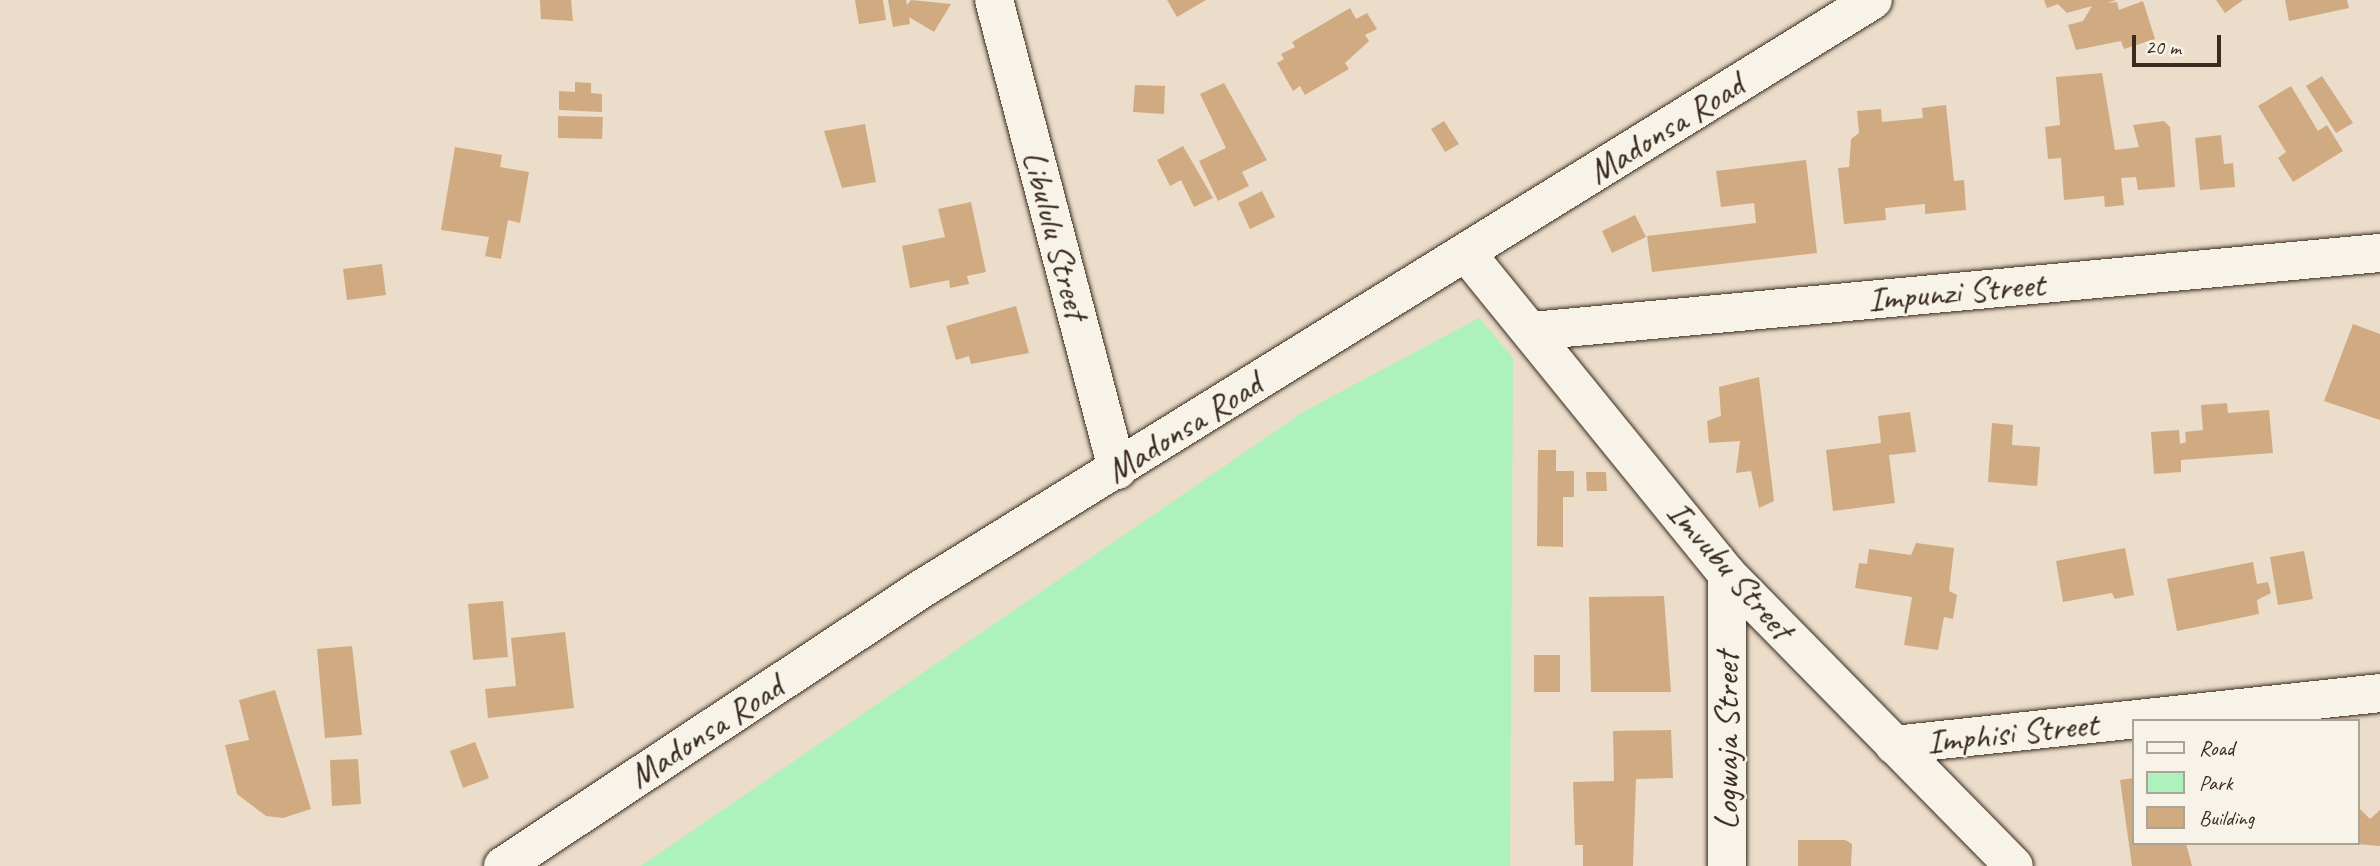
<!DOCTYPE html>
<style>
body{margin:0}
#map{position:relative;width:2380px;height:866px;overflow:hidden;background:#ebddc9;font-family:Caveat,sans-serif}
div>[style]{position:absolute}
.green>*{inset:0;background:#adf1bc}
.building>*{inset:0;background:#d0ab82}
.roads{filter:drop-shadow(0 0 2px #3b2a1e) drop-shadow(0 0 2px #3b2a1e)}
.minor>*{height:38px;margin:-19px;padding:0 19px;transform-origin:19px;border-radius:19px;background:#f7f3e8}
span{translate:-50% -50%;white-space:nowrap;text-align:center;line-height:1.15;-webkit-text-stroke:5px #f7f3e8;paint-order:stroke}
.street-label{font-size:35px;color:#3b2a1e}
.legend{position:absolute;left:2132px;top:719px;width:228px;height:126px;box-sizing:border-box;background:#f7f3e8;border:2px solid #aca397;margin:0;padding:9px 12px;list-style:none;font-size:21px;color:#3b2a1e}
.legend li{display:flex;align-items:center;gap:14px;height:35px}
.legend b{width:35px;border:2px solid #aca397}
.scale{position:absolute;left:2132px;top:35px;width:89px;height:32px;box-sizing:border-box;border:4px solid #3b2a1e;border-top:0;padding-left:9px;font-size:21px;line-height:24px;white-space:nowrap;color:#3b2a1e;-webkit-text-stroke:5px #f7f3e8;paint-order:stroke}
</style>
<div id="map">
<div class="green">
<i style="clip-path:polygon(1479px 318px,1513px 358px,1510px 866px,641px 866px,1305px 411px)"></i>
</div>
<div class="building">
<i style="clip-path:polygon(540px 0,571px 0,573px 21px,541px 19px)"></i>
<i style="clip-path:polygon(855px 0,883px 0,886px 20px,859px 24px)"></i>
<i style="clip-path:polygon(888px 0,906px 0,907px 5px,911px 0,951px 4px,934px 32px,909px 17px,910px 24px,893px 27px)"></i>
<i style="clip-path:polygon(1167px 0,1206px 0,1177px 17px)"></i>
<i style="clip-path:polygon(2044px 0,2116px 0,2107px 3px,2117px 2px,2119px 10px,2143px 1px,2155px 39px,2124px 49px,2121px 41px,2076px 50px,2068px 25px,2083px 21px,2092px 6px,2067px 13px,2058px 4px,2047px 8px)"></i>
<i style="clip-path:polygon(2216px 0,2243px 0,2225px 13px)"></i>
<i style="clip-path:polygon(2285px 0,2347px 0,2349px 8px,2289px 21px)"></i>
<i style="clip-path:polygon(1350px 8px,1356px 19px,1367px 13px,1377px 29px,1365px 35px,1369px 41px,1345px 63px,1349px 69px,1305px 95px,1300px 86px,1293px 91px,1277px 63px,1284px 59px,1281px 54px,1295px 47px,1292px 42px)"></i>
<i style="clip-path:polygon(2102px 73px,2115px 150px,2139px 147px,2133px 125px,2164px 121px,2170px 127px,2175px 187px,2138px 190px,2136px 177px,2121px 178px,2124px 205px,2105px 207px,2104px 196px,2064px 200px,2061px 158px,2048px 159px,2045px 127px,2060px 125px,2056px 77px)"></i>
<i style="clip-path:polygon(2322px 76px,2353px 123px,2336px 133px,2306px 86px)"></i>
<i style="clip-path:polygon(575px 82px,591px 83px,591px 93px,602px 94px,602px 112px,559px 110px,559px 91px,575px 92px)"></i>
<i style="clip-path:polygon(1224px 83px,1267px 160px,1242px 172px,1249px 186px,1218px 201px,1199px 161px,1226px 148px,1200px 94px)"></i>
<i style="clip-path:polygon(1135px 85px,1165px 86px,1164px 114px,1133px 112px)"></i>
<i style="clip-path:polygon(2291px 86px,2318px 131px,2327px 125px,2343px 151px,2293px 182px,2278px 158px,2286px 152px,2258px 106px)"></i>
<i style="clip-path:polygon(1946px 105px,1954px 181px,1964px 180px,1966px 210px,1925px 214px,1925px 204px,1885px 208px,1886px 220px,1844px 224px,1838px 168px,1849px 167px,1851px 139px,1859px 133px,1857px 111px,1881px 109px,1882px 122px,1923px 118px,1922px 108px)"></i>
<i style="clip-path:polygon(558px 116px,603px 117px,602px 139px,558px 138px)"></i>
<i style="clip-path:polygon(1444px 121px,1459px 144px,1445px 152px,1431px 129px)"></i>
<i style="clip-path:polygon(865px 124px,876px 182px,842px 188px,824px 131px)"></i>
<i style="clip-path:polygon(2221px 135px,2224px 164px,2233px 163px,2235px 187px,2200px 190px,2195px 138px)"></i>
<i style="clip-path:polygon(1183px 146px,1213px 198px,1194px 207px,1181px 180px,1170px 186px,1157px 160px)"></i>
<i style="clip-path:polygon(455px 147px,502px 155px,500px 167px,529px 172px,520px 223px,508px 220px,501px 259px,485px 256px,489px 237px,441px 230px)"></i>
<i style="clip-path:polygon(1806px 160px,1817px 253px,1652px 272px,1647px 236px,1756px 223px,1754px 203px,1721px 207px,1716px 171px)"></i>
<i style="clip-path:polygon(1262px 191px,1275px 217px,1250px 229px,1238px 203px)"></i>
<i style="clip-path:polygon(971px 202px,986px 272px,967px 276px,969px 284px,950px 288px,949px 280px,910px 288px,902px 246px,945px 237px,938px 209px)"></i>
<i style="clip-path:polygon(1635px 215px,1646px 237px,1612px 253px,1602px 231px)"></i>
<i style="clip-path:polygon(382px 264px,386px 295px,347px 300px,343px 269px)"></i>
<i style="clip-path:polygon(1016px 306px,1029px 353px,971px 364px,969px 356px,956px 360px,946px 326px)"></i>
<i style="clip-path:polygon(2353px 324px,2380px 334px,2380px 420px,2324px 401px)"></i>
<i style="clip-path:polygon(1759px 377px,1774px 501px,1759px 508px,1751px 471px,1736px 473px,1740px 441px,1709px 443px,1707px 421px,1721px 416px,1719px 387px)"></i>
<i style="clip-path:polygon(2227px 403px,2228px 413px,2269px 410px,2273px 453px,2181px 460px,2181px 472px,2154px 474px,2151px 432px,2179px 430px,2180px 444px,2186px 442px,2185px 432px,2203px 430px,2201px 405px)"></i>
<i style="clip-path:polygon(1910px 412px,1916px 452px,1889px 455px,1895px 503px,1833px 511px,1826px 450px,1881px 443px,1878px 416px)"></i>
<i style="clip-path:polygon(1992px 423px,2013px 425px,2012px 445px,2040px 447px,2037px 486px,1988px 482px)"></i>
<i style="clip-path:polygon(1538px 450px,1556px 450px,1556px 471px,1574px 471px,1574px 497px,1563px 497px,1563px 547px,1537px 546px)"></i>
<i style="clip-path:polygon(1586px 472px,1606px 472px,1607px 491px,1587px 491px)"></i>
<i style="clip-path:polygon(1916px 543px,1954px 548px,1949px 591px,1957px 595px,1953px 619px,1944px 617px,1938px 650px,1904px 645px,1912px 597px,1855px 588px,1859px 563px,1867px 564px,1869px 549px,1911px 555px)"></i>
<i style="clip-path:polygon(2125px 548px,2134px 595px,2115px 599px,2112px 593px,2063px 602px,2056px 561px)"></i>
<i style="clip-path:polygon(2304px 551px,2313px 599px,2278px 605px,2270px 557px)"></i>
<i style="clip-path:polygon(2253px 562px,2257px 584px,2268px 582px,2271px 593px,2257px 600px,2259px 614px,2177px 631px,2167px 579px)"></i>
<i style="clip-path:polygon(1664px 596px,1671px 692px,1591px 692px,1589px 597px)"></i>
<i style="clip-path:polygon(503px 601px,508px 657px,473px 660px,468px 604px)"></i>
<i style="clip-path:polygon(565px 632px,574px 708px,488px 718px,485px 689px,516px 686px,511px 638px)"></i>
<i style="clip-path:polygon(352px 646px,362px 735px,325px 738px,317px 649px)"></i>
<i style="clip-path:polygon(1534px 655px,1560px 655px,1560px 692px,1534px 692px)"></i>
<i style="clip-path:polygon(275px 690px,311px 809px,283px 818px,266px 816px,237px 794px,225px 745px,249px 740px,239px 700px)"></i>
<i style="clip-path:polygon(1671px 730px,1673px 778px,1636px 779px,1633px 866px,1583px 866px,1583px 845px,1575px 845px,1573px 782px,1614px 781px,1613px 731px)"></i>
<i style="clip-path:polygon(475px 742px,489px 778px,463px 788px,450px 751px)"></i>
<i style="clip-path:polygon(358px 759px,361px 804px,332px 806px,330px 760px)"></i>
<i style="clip-path:polygon(2133px 778px,2133px 843px,2186px 843px,2192px 866px,2132px 866px,2120px 780px)"></i>
<i style="clip-path:polygon(2357px 806px,2370px 819px,2380px 810px,2380px 846px,2345px 843px,2357px 843px)"></i>
<i style="clip-path:polygon(1798px 840px,1845px 840px,1852px 844px,1851px 866px,1798px 866px)"></i>
</div>
<div class="roads">
<div class="minor">
<i style="left:994px;top:0;width:486px;rotate:75.3deg"></i>
<i style="left:1467px;top:254px;width:412px;rotate:50.9deg"></i>
<i style="left:1727px;top:574px;width:409px;rotate:45.5deg"></i>
<i style="left:1532px;top:331px;width:852px;rotate:-5.26deg"></i>
<i style="left:1727px;top:574px;width:292px;rotate:90deg"></i>
<i style="left:1894px;top:745px;width:489px;rotate:-6.1deg"></i>
<i style="left:503px;top:866px;width:504px;rotate:-33.5deg"></i>
<i style="left:923px;top:588px;width:1117px;rotate:-31.76deg"></i>
</div>
</div>
<div class="street-label">
<span style="left:1666px;top:129px;rotate:-32deg">Madonsa Road</span>
<span style="left:1055px;top:235px;rotate:75deg">Libululu Street</span>
<span style="left:1956px;top:292px;rotate:-5deg">Impunzi Street</span>
<span style="left:1184px;top:428px;rotate:-32deg">Madonsa Road</span>
<span style="left:1730px;top:570px;rotate:49deg">Imvubu Street</span>
<span style="left:706px;top:732px;rotate:-33deg">Madonsa Road</span>
<span style="left:2012px;top:733px;rotate:-6deg">Imphisi Street</span>
<span style="left:1727px;top:741px;rotate:-90deg">Logwaja Street</span>
</div>
<ul class="legend">
<li><b style="height:9px;background:#f7f3e8"></b>Road</li>
<li><b style="height:19px;background:#adf1bc"></b>Park</li>
<li><b style="height:19px;background:#d0ab82"></b>Building</li>
</ul>
<div class="scale">20 m</div>
</div>
